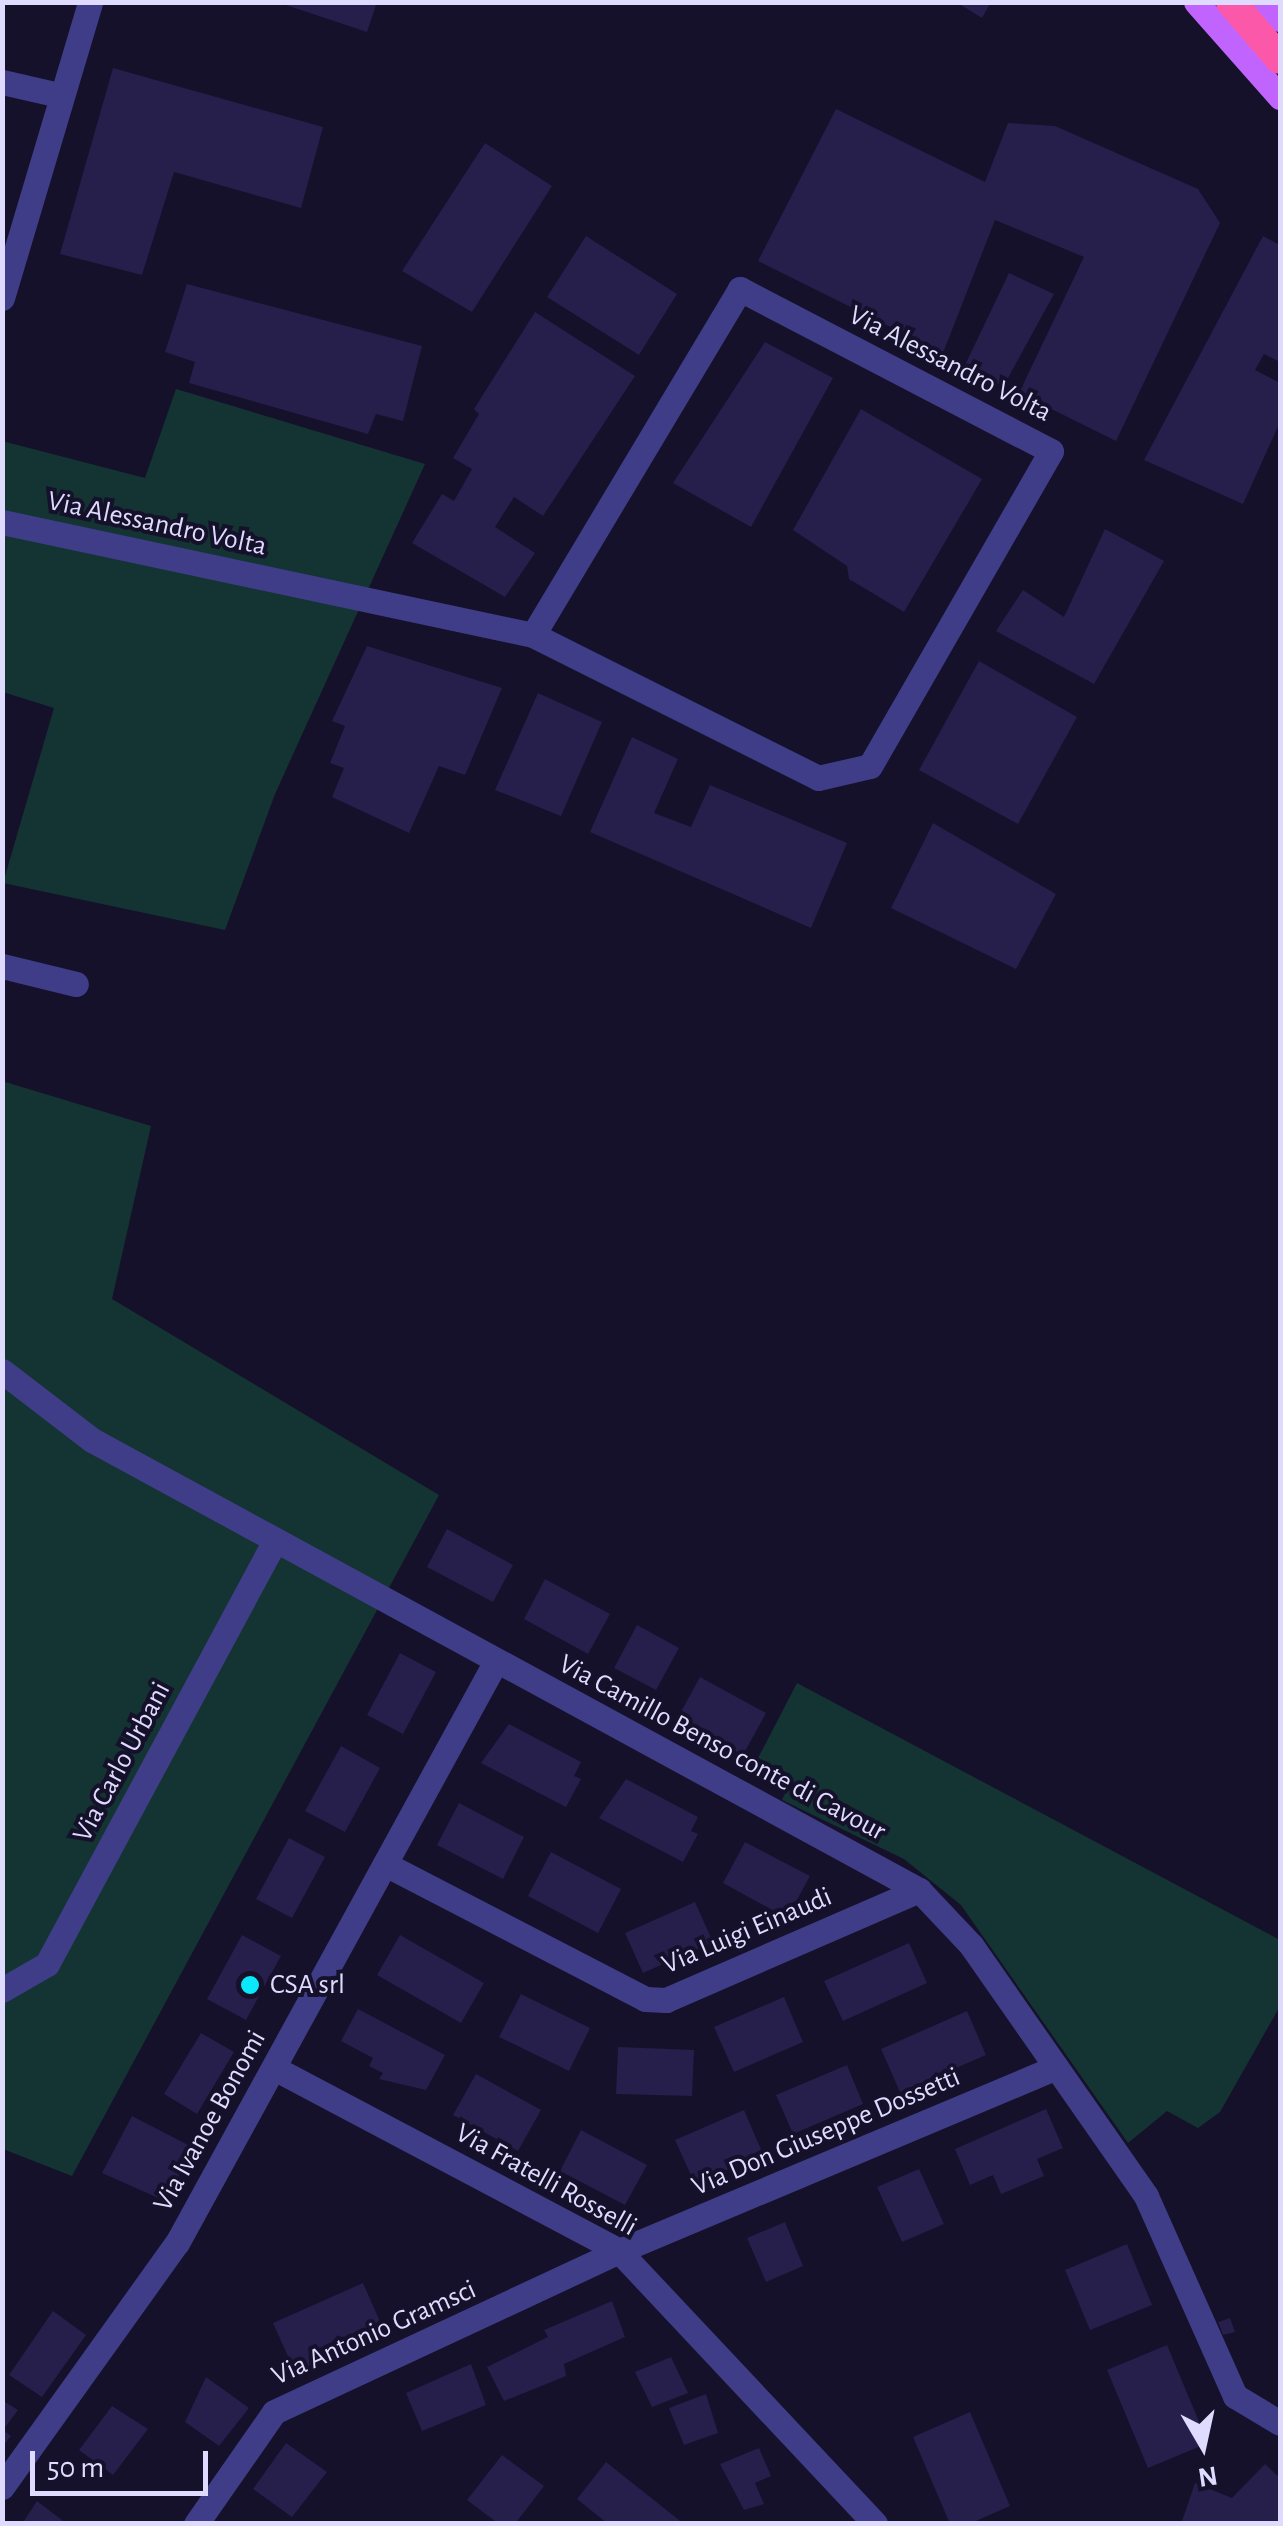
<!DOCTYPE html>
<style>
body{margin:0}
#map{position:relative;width:1283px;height:2526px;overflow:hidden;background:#15112a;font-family:"Alegreya Sans",sans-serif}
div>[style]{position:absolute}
.green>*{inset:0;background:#143433}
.building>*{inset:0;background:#261e4b}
.street>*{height:25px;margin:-12.5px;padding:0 12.5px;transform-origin:12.5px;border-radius:12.5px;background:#3f3d88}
.primary>*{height:25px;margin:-12.5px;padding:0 12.5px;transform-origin:12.5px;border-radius:12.5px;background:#c064fd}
.highway>*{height:30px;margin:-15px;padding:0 15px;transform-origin:15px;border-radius:15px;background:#fc58aa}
.dots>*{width:28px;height:28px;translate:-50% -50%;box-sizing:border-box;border:5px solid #15112a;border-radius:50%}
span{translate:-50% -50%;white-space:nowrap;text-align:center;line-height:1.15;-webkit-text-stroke:8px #15112a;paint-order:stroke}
.street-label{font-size:28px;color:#dfdbfe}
.poi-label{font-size:28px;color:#dfdbfe}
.left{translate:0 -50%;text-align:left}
.frame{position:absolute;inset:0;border:5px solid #dfdbfe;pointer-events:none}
.north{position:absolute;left:1153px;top:2396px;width:100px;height:100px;-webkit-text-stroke:8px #15112a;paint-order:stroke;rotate:171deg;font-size:28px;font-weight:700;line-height:40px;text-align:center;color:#dfdbfe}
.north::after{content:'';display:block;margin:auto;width:35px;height:45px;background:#dfdbfe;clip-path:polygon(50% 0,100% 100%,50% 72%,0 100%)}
.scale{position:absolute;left:30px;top:2451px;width:178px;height:45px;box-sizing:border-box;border:5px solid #dfdbfe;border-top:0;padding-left:12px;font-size:30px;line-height:35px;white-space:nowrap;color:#dfdbfe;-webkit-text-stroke:8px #15112a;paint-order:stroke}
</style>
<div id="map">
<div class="green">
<i style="clip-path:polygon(176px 389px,425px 464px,275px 794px,225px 930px,3px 883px,54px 708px,3px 692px,2px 441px,145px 478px)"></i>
<i style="clip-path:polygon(2px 1081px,151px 1126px,112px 1299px,439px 1495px,72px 2176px,3px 2149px)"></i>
<i style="clip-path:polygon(797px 1683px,1280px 1940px,1280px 2006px,1220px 2112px,1198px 2128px,1167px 2111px,1128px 2143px,961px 1905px,904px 1859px,782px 1800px,791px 1781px,756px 1762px)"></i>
</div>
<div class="building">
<i style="clip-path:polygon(277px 2px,377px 2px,367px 32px)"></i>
<i style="clip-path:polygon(956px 2px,991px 2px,982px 18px)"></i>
<i style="clip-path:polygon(113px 68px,323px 127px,301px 208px,174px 172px,142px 275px,60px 254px)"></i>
<i style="clip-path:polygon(836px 109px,985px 182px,1008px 123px,1055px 126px,1198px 189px,1220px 223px,1116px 441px,1019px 393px,1084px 257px,995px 220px,943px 353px,758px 261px)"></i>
<i style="clip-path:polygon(485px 143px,552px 186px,472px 312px,402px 271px)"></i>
<i style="clip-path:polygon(586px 236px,677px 294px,639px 355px,547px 297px)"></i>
<i style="clip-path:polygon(1263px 236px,1280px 245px,1280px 362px,1264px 354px,1255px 370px,1280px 383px,1280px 422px,1243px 504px,1144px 460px)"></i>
<i style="clip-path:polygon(1009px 273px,1054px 294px,1003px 387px,966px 363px)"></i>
<i style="clip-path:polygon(187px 284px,422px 346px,403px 421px,376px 414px,368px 434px,189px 383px,195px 362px,165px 352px)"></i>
<i style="clip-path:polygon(535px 312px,635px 376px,543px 516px,514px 497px,495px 527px,535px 553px,505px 597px,412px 543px,442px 494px,454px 501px,472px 469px,453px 458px,479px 414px,474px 409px)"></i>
<i style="clip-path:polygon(765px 342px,833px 378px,751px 527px,673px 483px)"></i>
<i style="clip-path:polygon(861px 409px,982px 479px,904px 612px,849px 579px,847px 566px,793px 530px)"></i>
<i style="clip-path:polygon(1105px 529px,1164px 561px,1094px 684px,996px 631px,1023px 590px,1064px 617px)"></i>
<i style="clip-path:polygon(367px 646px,502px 688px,465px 775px,439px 766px,409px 833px,332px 797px,344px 768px,330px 763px,345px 726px,332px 721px)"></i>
<i style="clip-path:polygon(979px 661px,1077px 717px,1018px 824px,919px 770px)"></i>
<i style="clip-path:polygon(538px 693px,602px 722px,561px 816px,495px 790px)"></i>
<i style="clip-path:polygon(632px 737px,678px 759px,654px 813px,691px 827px,710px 785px,847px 843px,811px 928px,590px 832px)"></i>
<i style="clip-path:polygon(933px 823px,1056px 894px,1016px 969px,891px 908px)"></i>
<i style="clip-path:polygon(447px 1529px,513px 1565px,493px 1602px,427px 1567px)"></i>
<i style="clip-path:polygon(545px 1579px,610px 1614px,588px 1654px,524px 1619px)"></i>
<i style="clip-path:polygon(637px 1625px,679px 1648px,656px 1690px,614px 1668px)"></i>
<i style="clip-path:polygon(400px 1653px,436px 1672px,403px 1734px,367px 1715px)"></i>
<i style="clip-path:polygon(700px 1677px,766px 1713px,743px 1755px,677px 1719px)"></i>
<i style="clip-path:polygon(509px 1724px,581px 1762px,574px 1776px,581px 1779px,566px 1807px,481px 1763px)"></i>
<i style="clip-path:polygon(341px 1746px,380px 1768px,345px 1832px,305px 1811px)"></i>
<i style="clip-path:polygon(626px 1779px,698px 1817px,691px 1831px,698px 1834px,683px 1862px,599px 1818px)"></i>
<i style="clip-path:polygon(459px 1803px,524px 1837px,503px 1879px,437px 1845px)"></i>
<i style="clip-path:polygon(289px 1838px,325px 1857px,292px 1918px,256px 1899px)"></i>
<i style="clip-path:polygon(745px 1842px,810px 1876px,787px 1918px,723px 1883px)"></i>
<i style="clip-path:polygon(551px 1852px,621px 1889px,598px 1933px,528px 1896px)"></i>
<i style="clip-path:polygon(695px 1902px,713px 1942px,643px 1973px,625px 1933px)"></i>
<i style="clip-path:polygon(242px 1935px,281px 1956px,246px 2020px,207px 1999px)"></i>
<i style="clip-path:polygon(400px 1935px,484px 1983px,461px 2023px,377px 1975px)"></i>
<i style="clip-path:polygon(909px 1943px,927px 1983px,843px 2021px,824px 1981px)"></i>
<i style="clip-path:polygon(521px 1994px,590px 2028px,569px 2071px,499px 2037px)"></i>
<i style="clip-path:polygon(784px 1997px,803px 2042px,734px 2072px,714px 2027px)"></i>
<i style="clip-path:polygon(358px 2009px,445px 2055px,426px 2090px,379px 2079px,383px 2073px,369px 2066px,373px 2058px,341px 2041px)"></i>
<i style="clip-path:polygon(967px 2011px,986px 2055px,900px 2092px,881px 2049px)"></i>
<i style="clip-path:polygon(201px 2033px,234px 2052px,197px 2114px,164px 2094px)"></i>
<i style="clip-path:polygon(618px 2047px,694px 2050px,692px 2096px,616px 2094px)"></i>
<i style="clip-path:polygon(847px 2065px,863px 2104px,793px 2134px,776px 2095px)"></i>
<i style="clip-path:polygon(476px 2074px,541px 2110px,518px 2151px,453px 2115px)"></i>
<i style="clip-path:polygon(1046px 2109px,1063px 2148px,1037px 2159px,1044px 2176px,1001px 2194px,993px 2175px,970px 2185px,955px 2149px)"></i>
<i style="clip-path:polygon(744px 2110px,763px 2154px,695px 2184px,675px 2140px)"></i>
<i style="clip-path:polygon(132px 2116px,194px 2148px,165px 2201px,102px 2173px)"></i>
<i style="clip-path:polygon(581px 2130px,647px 2165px,625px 2205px,560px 2171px)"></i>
<i style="clip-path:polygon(919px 2169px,944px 2224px,902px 2242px,877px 2187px)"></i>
<i style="clip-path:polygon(785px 2222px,803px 2266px,766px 2282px,747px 2238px)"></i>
<i style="clip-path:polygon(1127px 2244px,1152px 2305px,1090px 2330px,1065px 2270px)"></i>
<i style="clip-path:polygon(363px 2283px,385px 2333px,295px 2372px,273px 2323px)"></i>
<i style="clip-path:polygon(612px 2301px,625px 2337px,564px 2364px,566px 2376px,504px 2401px,487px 2367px,548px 2337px,544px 2330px)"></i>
<i style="clip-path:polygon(53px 2311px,86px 2335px,42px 2397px,9px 2375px)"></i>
<i style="clip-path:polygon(1230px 2318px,1235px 2332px,1223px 2335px,1218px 2322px)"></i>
<i style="clip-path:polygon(1167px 2345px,1208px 2443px,1148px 2468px,1107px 2370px)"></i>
<i style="clip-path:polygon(671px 2357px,688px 2393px,652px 2407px,635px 2372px)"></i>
<i style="clip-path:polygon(471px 2364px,486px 2405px,422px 2431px,406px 2393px)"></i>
<i style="clip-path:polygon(206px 2377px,249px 2408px,219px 2446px,185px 2422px)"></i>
<i style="clip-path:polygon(706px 2394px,718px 2433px,684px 2445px,669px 2408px)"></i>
<i style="clip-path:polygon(2px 2400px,18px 2410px,3px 2430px,11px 2436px,2px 2447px)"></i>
<i style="clip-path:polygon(112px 2406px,148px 2429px,113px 2475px,79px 2450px)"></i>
<i style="clip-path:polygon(970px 2412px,1010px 2506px,969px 2524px,950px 2524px,913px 2437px)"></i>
<i style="clip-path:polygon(286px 2443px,327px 2472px,292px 2517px,253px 2489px)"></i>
<i style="clip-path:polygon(759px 2448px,771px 2476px,755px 2483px,764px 2504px,744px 2510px,720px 2464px)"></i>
<i style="clip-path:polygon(502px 2455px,544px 2486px,515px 2524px,499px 2524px,467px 2500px)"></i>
<i style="clip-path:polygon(606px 2462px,684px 2524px,608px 2524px,577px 2499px)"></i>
<i style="clip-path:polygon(1265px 2464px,1280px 2478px,1280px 2524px,1181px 2524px,1195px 2483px,1232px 2498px)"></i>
<i style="clip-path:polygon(37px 2501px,67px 2524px,22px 2524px)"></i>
</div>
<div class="street">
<i style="left:2px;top:82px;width:58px;rotate:12.8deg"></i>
<i style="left:2px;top:298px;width:309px;rotate:-73.4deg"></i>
<i style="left:2px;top:522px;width:543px;rotate:12.01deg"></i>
<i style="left:533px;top:635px;width:319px;rotate:26.6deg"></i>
<i style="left:818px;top:778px;width:53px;rotate:-13deg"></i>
<i style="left:870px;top:766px;width:363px;rotate:-60.1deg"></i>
<i style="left:1051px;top:451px;width:351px;rotate:-152.5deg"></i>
<i style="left:740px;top:289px;width:403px;rotate:120.9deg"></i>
<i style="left:2px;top:966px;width:76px;rotate:13.7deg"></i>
<i style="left:2px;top:1371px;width:113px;rotate:37.5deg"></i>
<i style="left:92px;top:1440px;width:942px;rotate:28.55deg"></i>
<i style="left:919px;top:1890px;width:76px;rotate:46.6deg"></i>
<i style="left:971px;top:1945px;width:306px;rotate:55.1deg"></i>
<i style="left:1146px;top:2196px;width:219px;rotate:66deg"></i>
<i style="left:1235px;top:2396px;width:52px;rotate:31deg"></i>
<i style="left:385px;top:1864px;width:293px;rotate:27.4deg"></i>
<i style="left:645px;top:1999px;width:21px;rotate:3deg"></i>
<i style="left:666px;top:2000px;width:276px;rotate:-23.5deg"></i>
<i style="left:2px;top:1990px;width:52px;rotate:-30deg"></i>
<i style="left:47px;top:1964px;width:481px;rotate:-61.7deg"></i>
<i style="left:274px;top:2068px;width:391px;rotate:27.9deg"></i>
<i style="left:619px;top:2251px;width:374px;rotate:46.8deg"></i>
<i style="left:2px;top:2487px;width:300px;rotate:-54.4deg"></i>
<i style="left:177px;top:2243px;width:664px;rotate:-61.27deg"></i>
<i style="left:196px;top:2524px;width:136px;rotate:-55.1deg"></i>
<i style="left:274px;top:2412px;width:381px;rotate:-25deg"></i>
<i style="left:619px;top:2251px;width:474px;rotate:-22.8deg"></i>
</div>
<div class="primary">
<i style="left:1196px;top:2px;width:127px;rotate:48.5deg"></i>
<i style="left:1265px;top:2px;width:23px;rotate:49deg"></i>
</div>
<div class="highway">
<i style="left:1231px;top:2px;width:75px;rotate:49.3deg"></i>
</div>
<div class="dots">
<i style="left:250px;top:1985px;background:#0be8fb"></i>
</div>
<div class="street-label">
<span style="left:950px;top:364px;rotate:27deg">Via Alessandro Volta</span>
<span style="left:157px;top:524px;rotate:12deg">Via Alessandro Volta</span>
<span style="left:722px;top:1748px;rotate:28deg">Via Camillo Benso conte di Cavour</span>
<span style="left:122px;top:1762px;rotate:-62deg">Via Carlo Urbani</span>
<span style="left:747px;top:1931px;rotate:-23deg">Via Luigi Einaudi</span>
<span style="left:210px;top:2121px;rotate:-61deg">Via Ivanoe Bonomi</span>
<span style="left:826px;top:2132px;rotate:-23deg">Via Don Giuseppe Dossetti</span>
<span style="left:546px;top:2180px;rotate:29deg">Via Fratelli Rosselli</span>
<span style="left:374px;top:2333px;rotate:-24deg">Via Antonio Gramsci</span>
</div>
<div class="poi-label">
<span class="left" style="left:270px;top:1985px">CSA srl</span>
</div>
<div class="frame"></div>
<div class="north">N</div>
<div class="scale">50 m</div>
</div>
